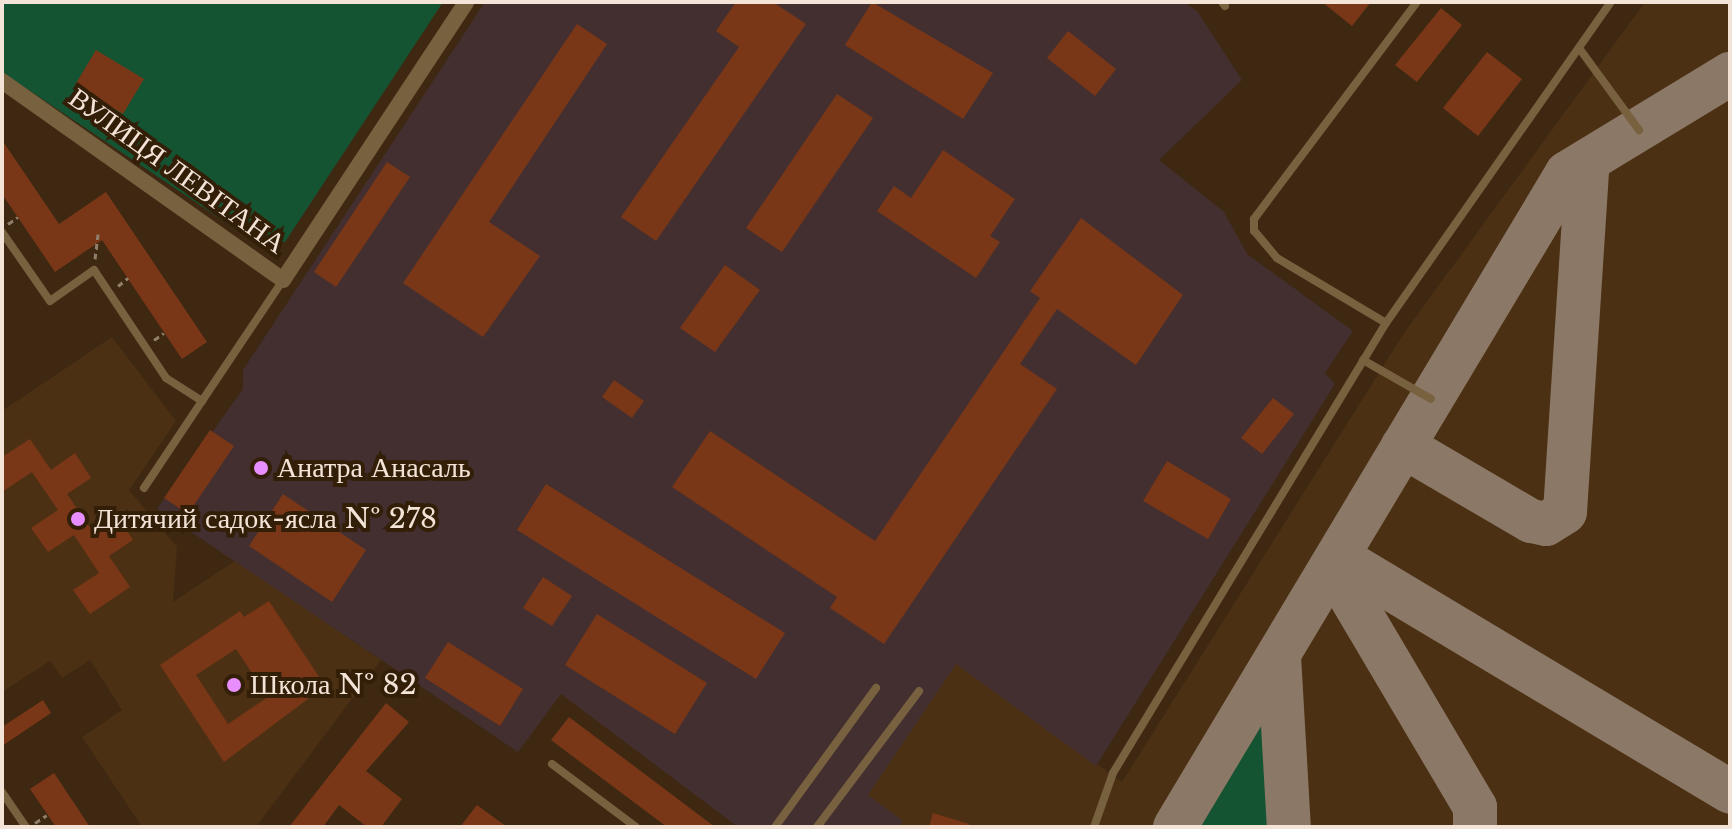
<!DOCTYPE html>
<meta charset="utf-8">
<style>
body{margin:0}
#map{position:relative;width:1732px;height:829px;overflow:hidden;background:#3e2812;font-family:"Libre Baskerville",serif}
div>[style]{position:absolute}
.built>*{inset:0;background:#4b3013}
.industrial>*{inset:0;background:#432f2f}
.green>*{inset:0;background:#155432}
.taxiway>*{height:44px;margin:-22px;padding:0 22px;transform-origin:22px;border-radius:22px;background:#8b7866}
.building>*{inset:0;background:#7a3717}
.path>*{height:3px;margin-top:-1.5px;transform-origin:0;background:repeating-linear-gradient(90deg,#917f6d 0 6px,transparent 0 10px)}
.lane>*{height:8px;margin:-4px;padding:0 4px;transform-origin:4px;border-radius:4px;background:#78613f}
.street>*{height:16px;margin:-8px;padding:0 8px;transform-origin:8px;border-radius:8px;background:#78613f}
.dots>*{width:22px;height:22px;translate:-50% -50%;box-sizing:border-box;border:4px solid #331e08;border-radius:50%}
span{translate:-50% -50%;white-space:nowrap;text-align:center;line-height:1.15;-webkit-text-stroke:8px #331e08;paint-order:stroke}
.street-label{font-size:28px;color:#f3e4d7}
.poi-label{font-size:28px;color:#f3e4d7}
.left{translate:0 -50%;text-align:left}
.frame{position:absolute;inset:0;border:4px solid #f3e4d7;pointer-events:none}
</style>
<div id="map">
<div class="built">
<i style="clip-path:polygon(1645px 2px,1730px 2px,1730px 827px,898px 827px,902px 821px,868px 795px,956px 663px,1122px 782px,1404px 333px)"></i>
<i style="clip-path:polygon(112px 337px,176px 421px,129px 490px,177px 547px,173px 602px,235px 561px,381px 660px,256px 827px,142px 827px,82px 737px,122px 710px,90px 660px,62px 678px,50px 661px,2px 692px,2px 411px)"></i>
</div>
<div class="industrial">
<i style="clip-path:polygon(485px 2px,1184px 2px,1197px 11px,1242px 80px,1159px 160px,1224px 212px,1247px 254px,1353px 331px,1325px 373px,1335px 384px,1096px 766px,956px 664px,868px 795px,903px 821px,898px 827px,738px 827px,561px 694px,518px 752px,157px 509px,243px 389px,243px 370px)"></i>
</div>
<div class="green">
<i style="clip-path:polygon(2px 2px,443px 2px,285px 242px,258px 244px,2px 72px)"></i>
<i style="clip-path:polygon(1262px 711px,1272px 827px,1190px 827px)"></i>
</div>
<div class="taxiway">
<i style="left:1403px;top:446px;width:148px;rotate:30.4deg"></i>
<i style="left:1531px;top:521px;width:15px;rotate:11deg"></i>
<i style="left:1546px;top:524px;width:22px;rotate:-32deg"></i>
<i style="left:1565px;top:512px;width:352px;rotate:-86.3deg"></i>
<i style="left:1338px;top:557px;width:457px;rotate:30.9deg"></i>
<i style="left:1333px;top:567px;width:279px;rotate:59.4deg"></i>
<i style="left:1475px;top:807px;width:18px;rotate:90deg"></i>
<i style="left:1279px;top:656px;width:171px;rotate:86.7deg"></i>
<i style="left:1175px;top:827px;width:762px;rotate:-59.06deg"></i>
<i style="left:1567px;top:173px;width:191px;rotate:-31.3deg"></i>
</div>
<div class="building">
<i style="clip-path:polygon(736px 2px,773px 2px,806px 24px,656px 241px,621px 217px,739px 47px,716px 31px)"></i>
<i style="clip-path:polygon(872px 2px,993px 73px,963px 119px,845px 45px)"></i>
<i style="clip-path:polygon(1322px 2px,1371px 2px,1352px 26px)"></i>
<i style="clip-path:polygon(1441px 8px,1462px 25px,1417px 82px,1395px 65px)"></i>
<i style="clip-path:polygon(577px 24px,607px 44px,489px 222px,540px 256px,483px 337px,403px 283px)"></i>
<i style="clip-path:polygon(1068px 31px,1116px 69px,1095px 96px,1047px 58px)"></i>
<i style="clip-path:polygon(96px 50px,144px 79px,123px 114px,75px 85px)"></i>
<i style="clip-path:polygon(1487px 52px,1522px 79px,1478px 136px,1443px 108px)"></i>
<i style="clip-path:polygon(837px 94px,873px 118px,782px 252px,746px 228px)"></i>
<i style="clip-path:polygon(2px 140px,59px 224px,106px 192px,207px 342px,182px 359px,102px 240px,55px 272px,2px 194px)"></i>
<i style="clip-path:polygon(943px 150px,1015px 199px,990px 236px,1000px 242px,976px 278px,877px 211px,894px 186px,911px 198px)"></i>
<i style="clip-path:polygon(387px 162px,410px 177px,336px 287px,314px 272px)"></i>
<i style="clip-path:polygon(1081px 218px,1183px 295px,1136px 365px,1057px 309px,1020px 364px,1057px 389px,884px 644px,830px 608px,837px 597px,672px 487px,710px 431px,875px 541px,1040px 298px,1030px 291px)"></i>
<i style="clip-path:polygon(725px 265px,760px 290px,715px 352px,680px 328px)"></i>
<i style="clip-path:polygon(614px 380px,644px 401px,632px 418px,602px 397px)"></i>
<i style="clip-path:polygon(1273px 398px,1294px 414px,1262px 454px,1241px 438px)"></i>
<i style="clip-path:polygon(210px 430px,234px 446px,188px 514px,164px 498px)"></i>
<i style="clip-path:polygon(30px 439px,51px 470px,75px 453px,91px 478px,67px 494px,93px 532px,117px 516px,133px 540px,109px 556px,130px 587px,90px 614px,73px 590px,99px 573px,74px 535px,48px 552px,31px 528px,58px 510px,32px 472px,2px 492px,2px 457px)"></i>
<i style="clip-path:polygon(1167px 461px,1231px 499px,1208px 539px,1143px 501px)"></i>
<i style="clip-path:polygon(546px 484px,785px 633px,756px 679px,517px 530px)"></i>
<i style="clip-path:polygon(283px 494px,366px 550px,332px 602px,249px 546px)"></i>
<i style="clip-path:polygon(543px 577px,572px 596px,552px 626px,523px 608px)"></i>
<i style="clip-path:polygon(evenodd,269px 601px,325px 686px,224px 762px,160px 665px,240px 611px,244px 617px,269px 601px,236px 649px,268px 697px,228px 724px,196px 675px,236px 649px)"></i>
<i style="clip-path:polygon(597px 614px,707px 683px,675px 734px,565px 665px)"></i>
<i style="clip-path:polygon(448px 642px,523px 689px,500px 726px,425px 678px)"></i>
<i style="clip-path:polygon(43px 700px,51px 713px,2px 746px,2px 727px)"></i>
<i style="clip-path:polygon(386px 703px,409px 722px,366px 771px,402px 799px,381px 827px,367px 827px,339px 805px,323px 827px,289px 827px)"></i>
<i style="clip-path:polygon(569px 717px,715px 827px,667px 827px,551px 740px)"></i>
<i style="clip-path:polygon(54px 773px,90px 827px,56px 827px,30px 789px)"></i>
<i style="clip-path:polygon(477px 805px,507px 827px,460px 827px)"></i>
<i style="clip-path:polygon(933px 813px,969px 824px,969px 827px,929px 827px)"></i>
</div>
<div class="path">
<i style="left:8px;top:224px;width:12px;rotate:-35deg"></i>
<i style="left:95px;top:259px;width:25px;rotate:-83deg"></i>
<i style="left:118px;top:286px;width:13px;rotate:-39deg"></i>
<i style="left:154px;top:340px;width:12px;rotate:-35deg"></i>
<i style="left:35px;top:823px;width:14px;rotate:-34deg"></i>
</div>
<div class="lane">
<i style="left:1222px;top:2px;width:5px;rotate:53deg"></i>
<i style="left:1579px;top:48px;width:102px;rotate:53.8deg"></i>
<i style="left:2px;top:232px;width:84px;rotate:55.2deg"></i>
<i style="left:50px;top:301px;width:54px;rotate:-35.2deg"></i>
<i style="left:94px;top:270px;width:130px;rotate:56.3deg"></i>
<i style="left:166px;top:378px;width:43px;rotate:32.6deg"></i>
<i style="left:202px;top:401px;width:146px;rotate:-56.2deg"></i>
<i style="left:1386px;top:323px;width:127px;rotate:-149.2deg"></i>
<i style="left:1277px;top:258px;width:35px;rotate:-130deg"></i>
<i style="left:1254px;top:231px;width:12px;rotate:-90deg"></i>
<i style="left:1254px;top:219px;width:271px;rotate:-53.1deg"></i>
<i style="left:1363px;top:360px;width:78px;rotate:29.8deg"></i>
<i style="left:144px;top:488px;width:105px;rotate:-56.3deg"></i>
<i style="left:552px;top:764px;width:105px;rotate:36.9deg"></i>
<i style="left:2px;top:792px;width:42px;rotate:55.6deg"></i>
<i style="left:775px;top:827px;width:172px;rotate:-54deg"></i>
<i style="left:817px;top:827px;width:170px;rotate:-53.1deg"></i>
<i style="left:1094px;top:827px;width:57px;rotate:-70.6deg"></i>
<i style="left:1113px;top:773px;width:526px;rotate:-58.76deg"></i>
<i style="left:1386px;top:323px;width:392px;rotate:-55deg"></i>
</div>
<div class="street">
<i style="left:2px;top:81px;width:344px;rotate:35.3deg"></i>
<i style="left:283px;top:280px;width:333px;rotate:-56.6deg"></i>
</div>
<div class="dots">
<i style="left:261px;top:468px;background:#e98efe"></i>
<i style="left:78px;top:519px;background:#e98efe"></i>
<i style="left:234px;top:685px;background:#e98efe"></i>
</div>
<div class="street-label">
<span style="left:177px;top:171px;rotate:36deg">ВУЛИЦЯ ЛЕВІТАНА</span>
</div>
<div class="poi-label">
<span class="left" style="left:277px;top:468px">Анатра Анасаль</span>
<span class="left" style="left:94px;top:519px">Дитячий садок-ясла № 278</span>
<span class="left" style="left:250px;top:685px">Школа № 82</span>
</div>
<div class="frame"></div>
</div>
